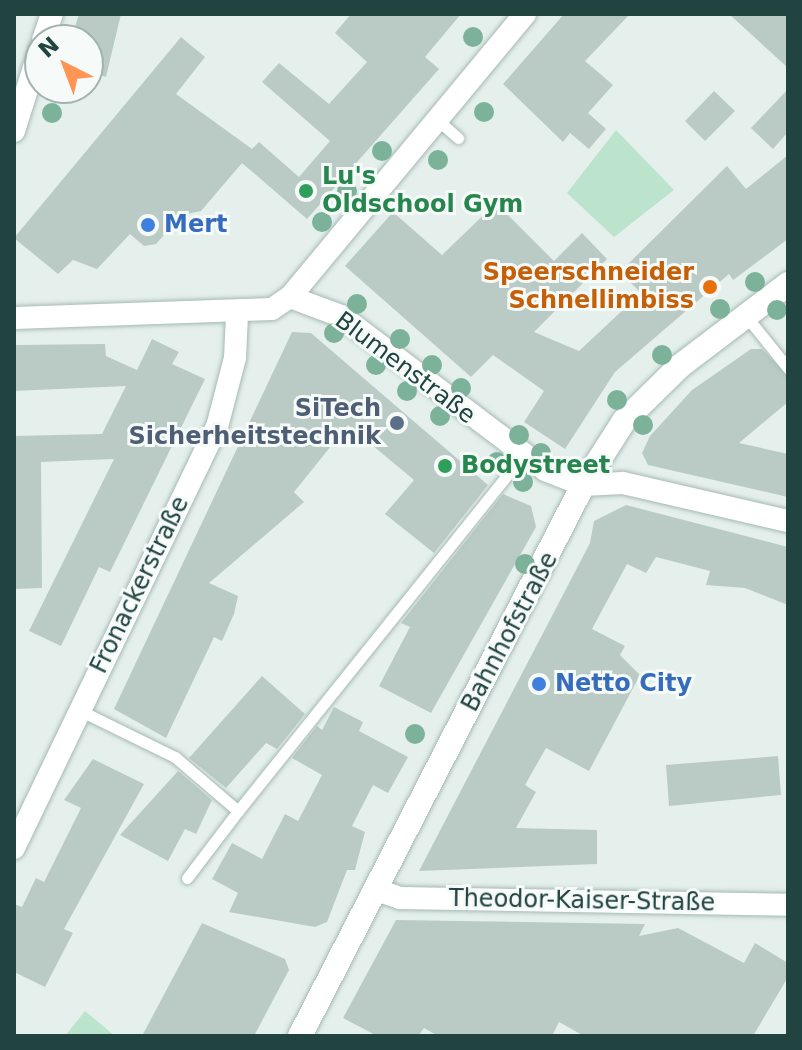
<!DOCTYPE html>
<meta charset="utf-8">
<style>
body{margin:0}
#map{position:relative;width:802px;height:1050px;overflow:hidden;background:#e5f0ec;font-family:"DejaVu Sans",sans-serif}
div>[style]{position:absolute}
.green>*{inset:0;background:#bce3cc}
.building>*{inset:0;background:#bacbc6}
.roads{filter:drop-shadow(0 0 2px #a6b9b5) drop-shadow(0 0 2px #a6b9b5)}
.service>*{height:11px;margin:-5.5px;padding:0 5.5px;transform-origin:5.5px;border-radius:5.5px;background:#fff}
.minor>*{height:22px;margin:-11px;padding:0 11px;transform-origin:11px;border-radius:11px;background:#fff}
.tertiary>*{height:24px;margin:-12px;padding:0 12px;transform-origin:12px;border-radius:12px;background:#fff}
.trees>*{width:20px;height:20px;margin:-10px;border-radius:50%;background:#7cb29a}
.dots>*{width:22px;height:22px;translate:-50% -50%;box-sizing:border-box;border:4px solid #f6fbfa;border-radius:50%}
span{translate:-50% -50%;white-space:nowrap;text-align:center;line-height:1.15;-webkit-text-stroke:6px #f6fbfa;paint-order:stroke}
.leisure-label{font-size:24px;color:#27864d;font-weight:700}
.left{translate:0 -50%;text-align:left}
.shop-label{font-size:24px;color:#366cbe;font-weight:700}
.food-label{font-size:24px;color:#c56008;font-weight:700}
.right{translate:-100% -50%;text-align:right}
.street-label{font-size:24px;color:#214440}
.service-label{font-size:24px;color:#4e5e75;font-weight:700}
.frame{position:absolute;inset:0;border:16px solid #214440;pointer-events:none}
.north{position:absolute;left:24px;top:24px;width:80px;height:80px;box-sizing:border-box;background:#f6fbfa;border:2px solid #a1b2b0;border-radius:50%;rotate:318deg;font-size:22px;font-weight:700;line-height:32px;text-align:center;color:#214440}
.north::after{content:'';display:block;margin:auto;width:28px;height:36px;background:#ff9554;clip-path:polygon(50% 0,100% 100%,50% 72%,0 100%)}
</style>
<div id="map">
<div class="green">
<i style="clip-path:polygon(616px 130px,674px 190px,614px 237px,567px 193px)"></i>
<i style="clip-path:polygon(85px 1011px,115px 1036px,65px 1036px)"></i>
</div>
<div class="building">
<i style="clip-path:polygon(79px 14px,121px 14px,106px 77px,88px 71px,88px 40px,71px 40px)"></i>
<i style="clip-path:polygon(351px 14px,461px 14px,425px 57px,439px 69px,307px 219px,242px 163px,201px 211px,182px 215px,156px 244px,144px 246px,130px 234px,97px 269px,73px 260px,58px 274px,14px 238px,181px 37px,205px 57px,176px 94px,252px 149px,259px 142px,299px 177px,330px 141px,262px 82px,279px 63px,329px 104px,367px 62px,335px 33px)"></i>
<i style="clip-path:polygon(564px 14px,630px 14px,585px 61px,613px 85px,588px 113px,606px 129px,589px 149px,570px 133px,563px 142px,503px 84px)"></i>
<i style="clip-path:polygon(729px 14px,788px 14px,788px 68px)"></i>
<i style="clip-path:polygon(788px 89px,788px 132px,773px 149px,751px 128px)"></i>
<i style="clip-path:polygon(714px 91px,735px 111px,705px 141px,685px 121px)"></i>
<i style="clip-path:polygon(788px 155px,788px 239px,733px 280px,729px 274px,615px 372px,565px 449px,524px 422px,544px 391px,493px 355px,471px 377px,345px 266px,393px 212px,442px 255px,496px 203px,554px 261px,582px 233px,607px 259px,534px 332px,579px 351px,641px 293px,620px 272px,727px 166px,746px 189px)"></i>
<i style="clip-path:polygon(292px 332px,311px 333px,488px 485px,434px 553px,385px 514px,414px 480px,348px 425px,294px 492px,304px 502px,209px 583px,238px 596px,234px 614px,222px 641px,214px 637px,166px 738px,114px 709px)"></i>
<i style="clip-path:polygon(152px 339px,179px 352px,172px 364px,205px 379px,110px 572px,99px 567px,61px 646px,29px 631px,114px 459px,41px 462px,42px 588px,14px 589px,14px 436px,102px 434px,126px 386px,14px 391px,14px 345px,105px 344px,106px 356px,137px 370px)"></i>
<i style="clip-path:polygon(751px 349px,762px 349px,788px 376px,788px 402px,739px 443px,788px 454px,788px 497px,648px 465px,642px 453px,650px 436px,692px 390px)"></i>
<i style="clip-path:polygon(503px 494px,531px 506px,536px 527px,431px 713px,379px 686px,410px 627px,401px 623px)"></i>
<i style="clip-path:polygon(626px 505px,788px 547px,788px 605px,745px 588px,706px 585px,710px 571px,656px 557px,646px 573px,627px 564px,592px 629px,625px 646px,620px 655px,640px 675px,589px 771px,546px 748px,525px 785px,536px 792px,516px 828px,597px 830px,597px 864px,419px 871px,590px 543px,594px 521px)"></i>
<i style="clip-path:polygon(262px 676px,305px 714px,277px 749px,266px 743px,226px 788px,189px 758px)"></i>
<i style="clip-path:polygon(334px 707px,363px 722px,359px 731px,408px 757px,388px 793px,373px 785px,352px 826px,365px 832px,355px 870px,347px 870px,327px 922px,315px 927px,229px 912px,238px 893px,212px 879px,232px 843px,262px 859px,285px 814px,298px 821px,322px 775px,292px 758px,317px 726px,322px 730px)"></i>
<i style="clip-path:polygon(778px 756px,781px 795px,669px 806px,666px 765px)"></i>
<i style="clip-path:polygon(93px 759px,144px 784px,64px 929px,73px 933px,45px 987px,14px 972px,14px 904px,22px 907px,36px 878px,44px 882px,81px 808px,64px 800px)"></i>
<i style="clip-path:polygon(178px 771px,212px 800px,196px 834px,185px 829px,168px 861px,120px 835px)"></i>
<i style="clip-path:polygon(396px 920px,645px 924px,639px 936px,678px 928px,744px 963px,755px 943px,788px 963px,788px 977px,753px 1036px,584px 1036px,559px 1022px,552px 1036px,438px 1036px,424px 1028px,418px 1036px,377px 1036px,343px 1018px)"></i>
<i style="clip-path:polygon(202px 923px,285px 959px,289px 970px,254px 1036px,142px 1036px)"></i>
</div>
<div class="roads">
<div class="service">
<i style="left:434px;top:117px;width:32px;rotate:41deg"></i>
<i style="left:746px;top:316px;width:67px;rotate:51.1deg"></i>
<i style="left:79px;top:710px;width:107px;rotate:26.1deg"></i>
<i style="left:175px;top:757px;width:83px;rotate:40.6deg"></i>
<i style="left:238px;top:811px;width:454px;rotate:-51.3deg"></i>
<i style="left:187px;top:878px;width:84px;rotate:-52.7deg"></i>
</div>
<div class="minor">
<i style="left:43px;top:40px;width:28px;rotate:-71deg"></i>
<i style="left:14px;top:131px;width:87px;rotate:-72.6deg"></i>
<i style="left:290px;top:297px;width:54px;rotate:20.4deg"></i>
<i style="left:341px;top:316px;width:256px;rotate:37deg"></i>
<i style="left:545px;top:470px;width:41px;rotate:21.5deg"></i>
<i style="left:583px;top:485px;width:40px;rotate:-2.9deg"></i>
<i style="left:623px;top:483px;width:169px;rotate:13deg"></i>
<i style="left:14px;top:318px;width:258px;rotate:-2deg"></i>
<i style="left:272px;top:309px;width:22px;rotate:-34deg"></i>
<i style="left:290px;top:297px;width:368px;rotate:-50.3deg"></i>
<i style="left:14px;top:848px;width:467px;rotate:-64.3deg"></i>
<i style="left:217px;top:427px;width:71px;rotate:-75.4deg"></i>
<i style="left:235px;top:358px;width:43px;rotate:-87.3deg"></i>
<i style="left:377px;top:890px;width:24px;rotate:19deg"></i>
<i style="left:400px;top:898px;width:388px;rotate:1deg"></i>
</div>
<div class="tertiary">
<i style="left:300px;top:1036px;width:619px;rotate:-62.81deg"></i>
<i style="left:583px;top:485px;width:76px;rotate:-57.4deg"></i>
<i style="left:624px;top:421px;width:78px;rotate:-44.5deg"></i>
<i style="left:680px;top:366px;width:136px;rotate:-37.2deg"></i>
</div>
</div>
<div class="trees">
<i style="left:473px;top:37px"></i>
<i style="left:484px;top:112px"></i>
<i style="left:52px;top:113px"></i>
<i style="left:382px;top:151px"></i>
<i style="left:438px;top:160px"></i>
<i style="left:347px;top:191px"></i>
<i style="left:322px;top:222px"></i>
<i style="left:755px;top:282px"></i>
<i style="left:357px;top:304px"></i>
<i style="left:720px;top:309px"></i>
<i style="left:777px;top:310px"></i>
<i style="left:334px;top:333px"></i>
<i style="left:400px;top:339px"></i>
<i style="left:662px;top:355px"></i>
<i style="left:376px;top:365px"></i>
<i style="left:432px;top:365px"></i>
<i style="left:461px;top:388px"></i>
<i style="left:407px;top:391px"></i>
<i style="left:617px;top:400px"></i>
<i style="left:440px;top:416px"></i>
<i style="left:643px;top:425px"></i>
<i style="left:519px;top:435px"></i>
<i style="left:541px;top:453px"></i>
<i style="left:497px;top:462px"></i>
<i style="left:523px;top:482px"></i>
<i style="left:525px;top:564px"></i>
<i style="left:415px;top:734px"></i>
</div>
<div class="dots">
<i style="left:306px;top:191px;background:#2e9e5b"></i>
<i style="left:148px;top:225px;background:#3f7fe0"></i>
<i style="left:710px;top:287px;background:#e8710a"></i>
<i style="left:397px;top:423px;background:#5c6f8a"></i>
<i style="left:445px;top:466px;background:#2e9e5b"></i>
<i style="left:539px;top:684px;background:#3f7fe0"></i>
</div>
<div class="leisure-label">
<span class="left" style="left:322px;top:191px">Lu's<br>Oldschool Gym</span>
<span class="left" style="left:461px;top:466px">Bodystreet</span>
</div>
<div class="shop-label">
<span class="left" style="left:164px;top:225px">Mert</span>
<span class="left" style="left:555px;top:684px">Netto City</span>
</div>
<div class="food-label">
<span class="right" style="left:694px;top:287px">Speerschneider<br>Schnellimbiss</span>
</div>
<div class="street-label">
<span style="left:405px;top:368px;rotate:37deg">Blumenstraße</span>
<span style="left:140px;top:585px;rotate:-64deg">Fronackerstraße</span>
<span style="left:510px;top:632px;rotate:-62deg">Bahnhofstraße</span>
<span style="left:582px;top:901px;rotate:1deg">Theodor-Kaiser-Straße</span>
</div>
<div class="service-label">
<span class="right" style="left:381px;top:423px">SiTech<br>Sicherheitstechnik</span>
</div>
<div class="frame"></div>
<div class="north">N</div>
</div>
